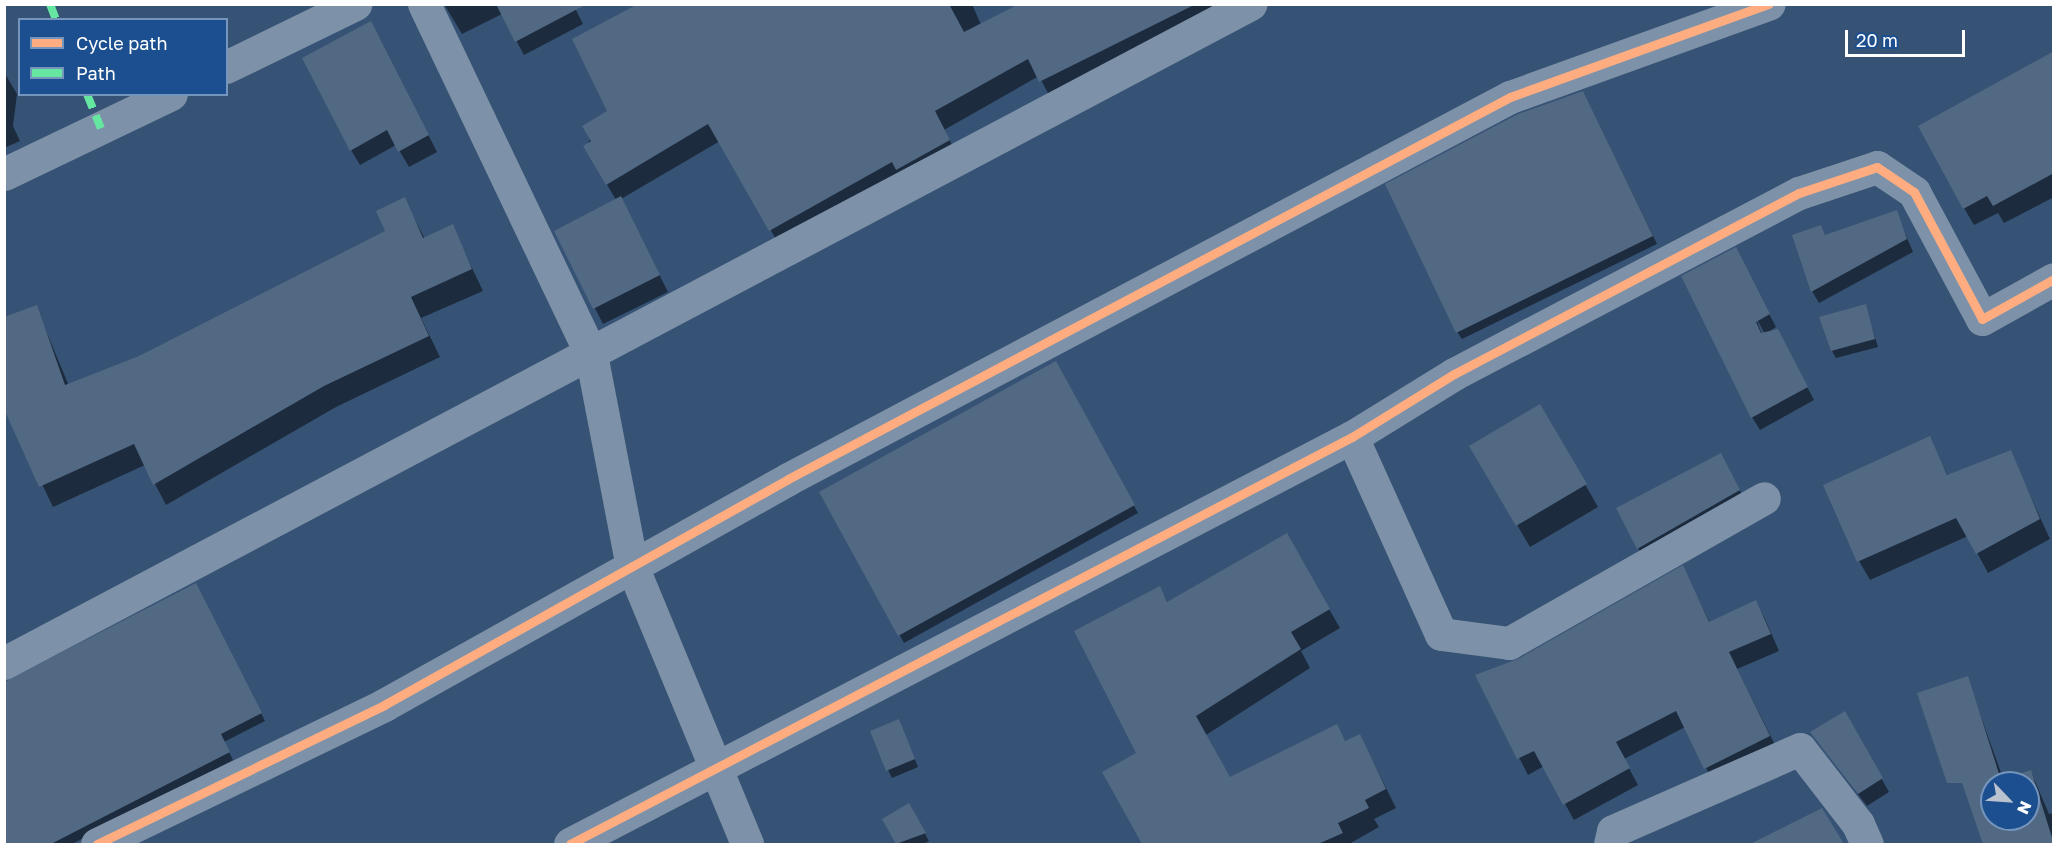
<!DOCTYPE html>
<style>
body{margin:0}
#map{position:relative;width:2058px;height:849px;overflow:hidden;background:#365274;font-family:"Golos Text",sans-serif}
div>[style]{position:absolute}
.shadow>*{inset:0;background:#0007}
.building>*{inset:0;background:#526984}
.minor>*{height:33px;margin:-16.5px;padding:0 16.5px;transform-origin:16.5px;border-radius:16.5px;background:#7d92a8}
.quiet>*{height:8px;margin-top:-4px;transform-origin:0;background:repeating-linear-gradient(90deg,#66e7a1 0 15px,transparent 0 23px)}
.cycleway>*{height:9px;margin:-4.5px;padding:0 4.5px;transform-origin:4.5px;border-radius:4.5px;background:#ffac80}
span{translate:-50% -50%;white-space:nowrap;text-align:center;line-height:1.15;-webkit-text-stroke:5px #1b4f8f;paint-order:stroke}
.frame{position:absolute;inset:0;border:6px solid #fff;pointer-events:none}
.legend{position:absolute;left:18px;top:18px;width:210px;height:78px;box-sizing:border-box;background:#1b4f8f;border:2px solid #7695bc;margin:0;padding:8px 10px;list-style:none;font-size:18px;color:#fff}
.legend li{display:flex;align-items:center;gap:12px;height:30px}
.legend b{width:30px;border:2px solid #7695bc}
.north{position:absolute;left:1980px;top:771px;width:60px;height:60px;box-sizing:border-box;background:#1b4f8f;border:2px solid #7695bc;border-radius:50%;rotate:115deg;font-size:16px;font-weight:700;line-height:24px;text-align:center;color:#fff}
.north::after{content:'';display:block;margin:auto;width:21px;height:27px;background:#b9c2ce;clip-path:polygon(50% 0,100% 100%,50% 72%,0 100%)}
.scale{position:absolute;left:1845px;top:30px;width:120px;height:27px;box-sizing:border-box;border:3px solid #fff;border-top:0;padding-left:8px;font-size:18px;line-height:21px;white-space:nowrap;color:#fff;-webkit-text-stroke:4px #1b4f8f;paint-order:stroke}
</style>
<div id="map">
<div class="shadow">
<i style="clip-path:polygon(444px 4px,573px 4px,583px 24px,524px 55px,502px 14px,462px 34px)"></i>
<i style="clip-path:polygon(813px 4px,972px 4px,981px 25px,1022px 4px,1230px 4px,1051px 99px,1039px 76px,944px 130px,959px 158px,781px 248px,720px 141px,621px 199px,668px 292px,603px 324px,556px 231px,616px 200px,585px 147px,609px 112px)"></i>
<i style="clip-path:polygon(380px 39px,437px 152px,409px 167px,396px 145px,360px 165px,351px 150px)"></i>
<i style="clip-path:polygon(2054px 51px,2054px 197px,2004px 223px,1998px 213px,1974px 225px,1964px 208px,2036px 62px)"></i>
<i style="clip-path:polygon(4px 72px,17px 94px,13px 126px,20px 141px,4px 148px)"></i>
<i style="clip-path:polygon(1587px 100px,1657px 244px,1462px 339px,1457px 332px)"></i>
<i style="clip-path:polygon(404px 199px,425px 239px,452px 226px,483px 291px,421px 318px,440px 357px,336px 407px,166px 505px,145px 465px,53px 507px,8px 413px,36px 307px,69px 386px,139px 358px,387px 232px)"></i>
<i style="clip-path:polygon(1896px 212px,1913px 252px,1819px 303px,1812px 291px,1820px 227px,1826px 236px)"></i>
<i style="clip-path:polygon(evenodd,1742px 262px,1776px 327px,1770px 331px,1784px 343px,1814px 400px,1760px 430px,1752px 417px,1742px 262px,1754px 314px,1765px 334px,1762px 334px,1754px 314px)"></i>
<i style="clip-path:polygon(1865px 306px,1878px 347px,1836px 358px,1832px 351px)"></i>
<i style="clip-path:polygon(1055px 363px,1138px 513px,904px 643px,821px 493px)"></i>
<i style="clip-path:polygon(1540px 406px,1598px 507px,1530px 547px,1471px 446px)"></i>
<i style="clip-path:polygon(1929px 438px,1948px 476px,2010px 452px,2050px 539px,1988px 573px,1968px 536px,1870px 580px,1859px 561px)"></i>
<i style="clip-path:polygon(1729px 470px,1748px 506px,1647px 563px,1638px 548px)"></i>
<i style="clip-path:polygon(1286px 535px,1340px 628px,1301px 651px,1310px 668px,1206px 735px,1229px 778px,1360px 736px,1396px 808px,1374px 819px,1379px 827px,1349px 844px,1144px 844px,1104px 773px,1138px 754px,1159px 588px,1168px 603px)"></i>
<i style="clip-path:polygon(1683px 568px,1710px 623px,1756px 602px,1765px 619px,1779px 651px,1737px 669px,1779px 753px,1715px 785px,1685px 727px,1624px 759px,1638px 785px,1574px 820px,1544px 766px,1528px 775px,1477px 676px,1519px 661px)"></i>
<i style="clip-path:polygon(200px 592px,265px 721px,224px 742px,233px 760px,72px 844px,4px 844px,4px 682px)"></i>
<i style="clip-path:polygon(evenodd,1967px 678px,2004px 781px,2031px 772px,2049px 814px,2054px 813px,2054px 844px,1985px 844px,1957px 763px,1967px 678px,1992px 783px,2028px 783px,2028px 819px,1992px 819px,1992px 783px)"></i>
<i style="clip-path:polygon(1844px 713px,1889px 792px,1867px 806px,1812px 733px)"></i>
<i style="clip-path:polygon(902px 729px,918px 767px,892px 778px,888px 770px)"></i>
<i style="clip-path:polygon(909px 805px,929px 841px,923px 844px,897px 844px,884px 819px)"></i>
<i style="clip-path:polygon(1822px 810px,1841px 844px,1755px 844px)"></i>
</div>
<div class="building">
<i style="clip-path:polygon(496px 4px,587px 4px,515px 42px)"></i>
<i style="clip-path:polygon(638px 4px,949px 4px,964px 32px,1019px 4px,1196px 4px,1039px 82px,1028px 59px,935px 111px,950px 140px,896px 170px,892px 162px,769px 231px,708px 124px,606px 185px,583px 146px,591px 141px,582px 126px,607px 111px,572px 39px)"></i>
<i style="clip-path:polygon(371px 21px,429px 135px,398px 152px,387px 130px,350px 151px,302px 58px)"></i>
<i style="clip-path:polygon(2054px 51px,2054px 173px,1993px 206px,1987px 196px,1963px 209px,1918px 126px)"></i>
<i style="clip-path:polygon(1583px 91px,1653px 236px,1456px 333px,1385px 184px,1518px 114px)"></i>
<i style="clip-path:polygon(621px 196px,660px 275px,593px 309px,554px 231px)"></i>
<i style="clip-path:polygon(405px 197px,423px 238px,453px 224px,472px 269px,411px 297px,429px 336px,324px 386px,153px 485px,134px 444px,39px 487px,4px 409px,4px 317px,37px 305px,65px 385px,139px 356px,385px 231px,376px 211px)"></i>
<i style="clip-path:polygon(1897px 210px,1907px 239px,1811px 292px,1792px 235px,1821px 225px,1825px 235px)"></i>
<i style="clip-path:polygon(1736px 247px,1770px 314px,1756px 322px,1761px 333px,1778px 329px,1808px 387px,1751px 418px,1681px 276px)"></i>
<i style="clip-path:polygon(1866px 304px,1875px 339px,1831px 351px,1819px 317px)"></i>
<i style="clip-path:polygon(1056px 361px,1135px 505px,898px 636px,819px 492px)"></i>
<i style="clip-path:polygon(1540px 404px,1587px 484px,1516px 526px,1469px 446px)"></i>
<i style="clip-path:polygon(1930px 436px,1947px 475px,2011px 450px,2040px 519px,1976px 554px,1956px 518px,1857px 562px,1823px 485px)"></i>
<i style="clip-path:polygon(1721px 453px,1740px 490px,1637px 549px,1616px 508px)"></i>
<i style="clip-path:polygon(1287px 533px,1330px 609px,1291px 632px,1301px 649px,1196px 716px,1230px 777px,1337px 724px,1345px 741px,1360px 734px,1386px 789px,1365px 800px,1369px 808px,1338px 823px,1343px 833px,1318px 844px,1142px 844px,1102px 772px,1136px 753px,1074px 631px,1160px 586px,1167px 602px)"></i>
<i style="clip-path:polygon(1683px 565px,1709px 622px,1756px 600px,1771px 634px,1729px 652px,1770px 736px,1704px 769px,1676px 711px,1616px 742px,1630px 768px,1563px 805px,1534px 751px,1517px 759px,1475px 675px,1518px 659px)"></i>
<i style="clip-path:polygon(196px 583px,262px 713px,221px 734px,230px 752px,51px 844px,4px 844px,4px 682px)"></i>
<i style="clip-path:polygon(evenodd,1968px 676px,2001px 780px,2031px 770px,2054px 844px,1983px 844px,1962px 783px,1947px 783px,1917px 693px,1968px 676px,1992px 783px,2028px 783px,2028px 819px,1992px 819px,1992px 783px)"></i>
<i style="clip-path:polygon(1845px 711px,1883px 778px,1858px 794px,1810px 732px)"></i>
<i style="clip-path:polygon(899px 719px,915px 759px,886px 771px,870px 731px)"></i>
<i style="clip-path:polygon(909px 803px,926px 833px,896px 844px,882px 819px)"></i>
<i style="clip-path:polygon(1822px 808px,1844px 844px,1750px 844px)"></i>
</div>
<div class="minor">
<i style="left:424px;top:4px;width:388px;rotate:64.5deg"></i>
<i style="left:591px;top:354px;width:216px;rotate:79.1deg"></i>
<i style="left:632px;top:566px;width:301px;rotate:67.5deg"></i>
<i style="left:226px;top:67px;width:144px;rotate:-26deg"></i>
<i style="left:4px;top:174px;width:185px;rotate:-25.6deg"></i>
<i style="left:1352px;top:437px;width:216px;rotate:65.7deg"></i>
<i style="left:1441px;top:634px;width:69px;rotate:7.5deg"></i>
<i style="left:1509px;top:643px;width:293px;rotate:-29.6deg"></i>
<i style="left:4px;top:663px;width:1410px;rotate:-27.87deg"></i>
<i style="left:97px;top:844px;width:319px;rotate:-25.8deg"></i>
<i style="left:384px;top:705px;width:463px;rotate:-29.2deg"></i>
<i style="left:788px;top:479px;width:817px;rotate:-27.88deg"></i>
<i style="left:1510px;top:97px;width:275px;rotate:-19.8deg"></i>
<i style="left:570px;top:844px;width:882px;rotate:-27.5deg"></i>
<i style="left:1352px;top:437px;width:120px;rotate:-31.7deg"></i>
<i style="left:1454px;top:374px;width:390px;rotate:-27.7deg"></i>
<i style="left:1799px;top:193px;width:82px;rotate:-18.4deg"></i>
<i style="left:1877px;top:167px;width:45px;rotate:34deg"></i>
<i style="left:1914px;top:192px;width:144px;rotate:61.8deg"></i>
<i style="left:1982px;top:319px;width:82px;rotate:-29.1deg"></i>
<i style="left:1610px;top:844px;width:13px;rotate:-77deg"></i>
<i style="left:1613px;top:831px;width:204px;rotate:-23.7deg"></i>
<i style="left:1800px;top:749px;width:95px;rotate:52.3deg"></i>
<i style="left:1858px;top:824px;width:22px;rotate:66deg"></i>
</div>
<div class="quiet">
<i style="left:50px;top:4px;width:17px;rotate:69deg"></i>
<i style="left:87px;top:94px;width:37px;rotate:68deg"></i>
</div>
<div class="cycleway">
<i style="left:97px;top:844px;width:319px;rotate:-25.8deg"></i>
<i style="left:384px;top:705px;width:463px;rotate:-29.2deg"></i>
<i style="left:788px;top:479px;width:817px;rotate:-27.88deg"></i>
<i style="left:1510px;top:97px;width:275px;rotate:-19.8deg"></i>
<i style="left:570px;top:844px;width:882px;rotate:-27.5deg"></i>
<i style="left:1352px;top:437px;width:120px;rotate:-31.7deg"></i>
<i style="left:1454px;top:374px;width:390px;rotate:-27.7deg"></i>
<i style="left:1799px;top:193px;width:82px;rotate:-18.4deg"></i>
<i style="left:1877px;top:167px;width:45px;rotate:34deg"></i>
<i style="left:1914px;top:192px;width:144px;rotate:61.8deg"></i>
<i style="left:1982px;top:319px;width:82px;rotate:-29.1deg"></i>
</div>
<div class="frame"></div>
<ul class="legend">
<li><b style="height:8px;background:#ffac80"></b>Cycle path</li>
<li><b style="height:8px;background:#66e7a1"></b>Path</li>
</ul>
<div class="north">N</div>
<div class="scale">20 m</div>
</div>
